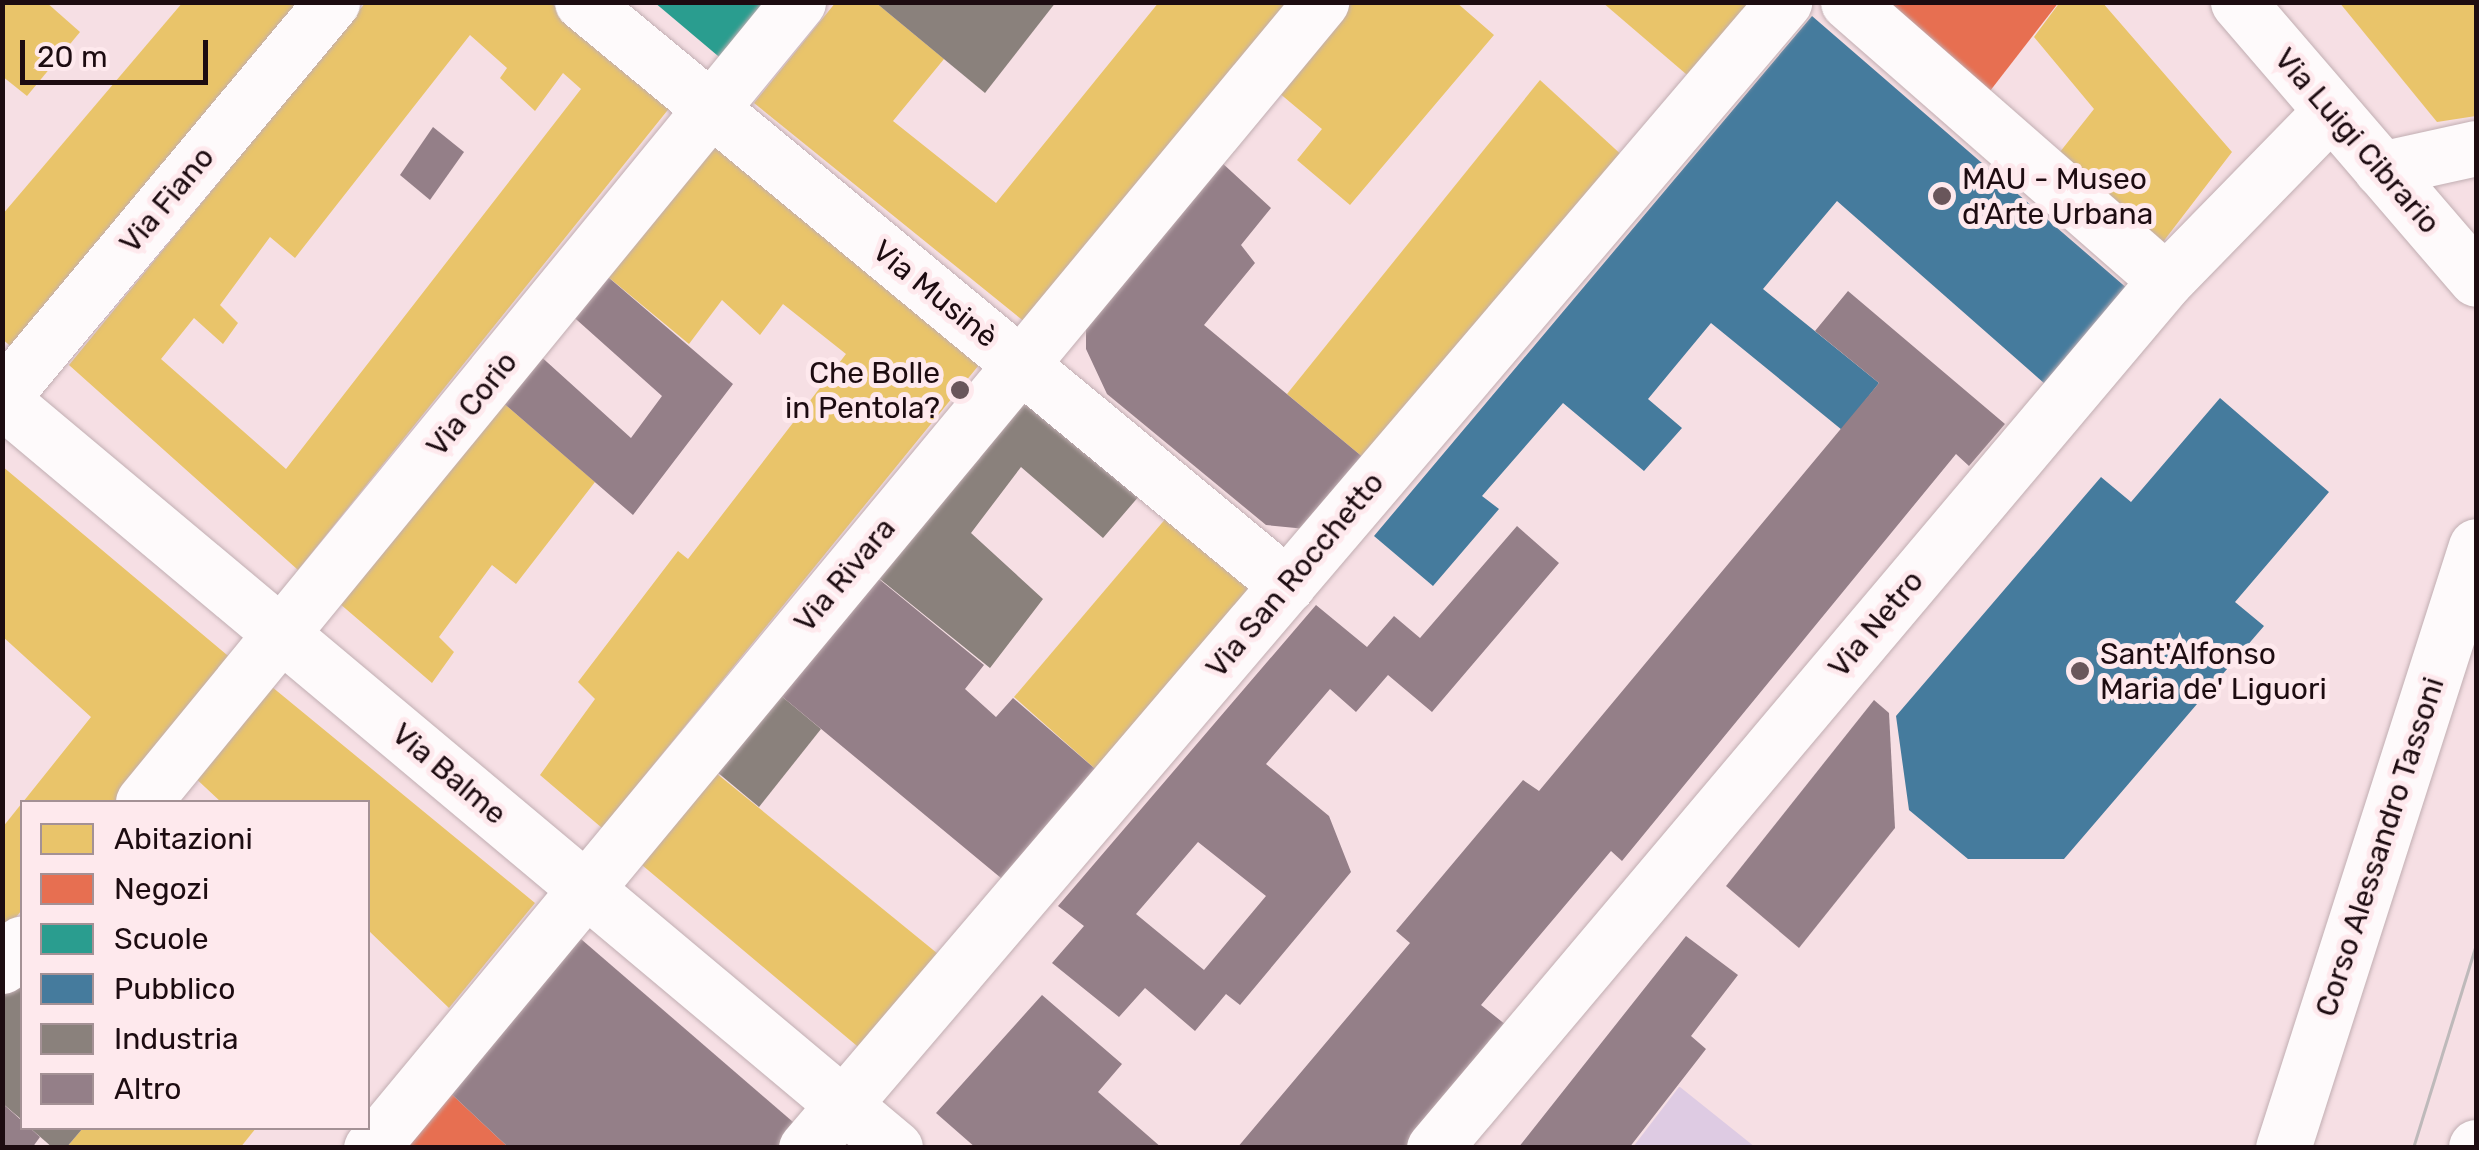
<!DOCTYPE html>
<meta charset="utf-8">
<style>
body{margin:0}
#map{position:relative;width:2479px;height:1150px;overflow:hidden;background:#f6dfe4;font-family:Rubik,sans-serif}
div>[style]{position:absolute}
.green>*{inset:0;background:#decbe3}
.homes>*{inset:0;background:#e9c46a}
.shops>*{inset:0;background:#e76f51}
.schools>*{inset:0;background:#2a9d8f}
.public>*{inset:0;background:#457b9d}
.industry>*{inset:0;background:#8a817c}
.building>*{inset:0;background:#947f88}
.roads{filter:drop-shadow(0 0 2px #c1aeb2) drop-shadow(0 0 2px #c1aeb2)}
.street>*{height:55px;margin:-27.5px;padding:0 27.5px;transform-origin:27.5px;border-radius:27.5px;background:#fefafb}
.secondary>*{height:55px;margin:-27.5px;padding:0 27.5px;transform-origin:27.5px;border-radius:27.5px;background:#fefafb}
.tram>*{height:2.5px;margin:-1.25px;padding:0 1.25px;transform-origin:1.25px;border-radius:1.25px;background:#beb9ba}
.dots>*{width:28px;height:28px;translate:-50% -50%;box-sizing:border-box;border:5px solid #fee9ed;border-radius:50%}
span{translate:-50% -50%;white-space:nowrap;text-align:center;line-height:1.15;-webkit-text-stroke:10px #fee9ed;paint-order:stroke}
.street-label{font-size:30px;color:#1d0c11}
.poi-label{font-size:30px;color:#1d0c11}
.left{translate:0 -50%;text-align:left}
.right{translate:-100% -50%;text-align:right}
.frame{position:absolute;inset:0;border:5px solid #1d0c11;pointer-events:none}
.legend{position:absolute;left:20px;top:800px;width:350px;height:330px;box-sizing:border-box;background:#fee9ed;border:2px solid #a49195;margin:0;padding:12px 18px;list-style:none;font-size:30px;color:#1d0c11}
.legend li{display:flex;align-items:center;gap:20px;height:50px}
.legend b{width:50px;border:2px solid #a49195}
.scale{position:absolute;left:20px;top:40px;width:188px;height:45px;box-sizing:border-box;border:5px solid #1d0c11;border-top:0;padding-left:12px;font-size:30px;line-height:35px;white-space:nowrap;color:#1d0c11;-webkit-text-stroke:8px #fee9ed;paint-order:stroke}
</style>
<div id="map">
<div class="green">
<i style="clip-path:polygon(1679px 1087px,1680px 1087px,1755px 1147px,1633px 1147px)"></i>
</div>
<div class="homes">
<i style="clip-path:polygon(2px 2px,46px 2px,80px 32px,27px 96px,2px 76px)"></i>
<i style="clip-path:polygon(183px 2px,306px 2px,14px 349px,2px 339px,2px 215px)"></i>
<i style="clip-path:polygon(evenodd,366px 2px,550px 2px,671px 106px,298px 570px,69px 365px,366px 2px,470px 35px,507px 68px,500px 78px,535px 111px,563px 73px,581px 89px,286px 469px,161px 359px,194px 318px,223px 344px,238px 323px,220px 305px,270px 237px,295px 258px,470px 35px)"></i>
<i style="clip-path:polygon(836px 2px,875px 2px,944px 59px,893px 121px,996px 203px,1159px 2px,1289px 2px,1026px 323px,754px 103px)"></i>
<i style="clip-path:polygon(1352px 2px,1456px 2px,1494px 35px,1350px 205px,1297px 160px,1322px 129px,1278px 92px)"></i>
<i style="clip-path:polygon(1602px 2px,1758px 2px,1693px 80px)"></i>
<i style="clip-path:polygon(2060px 2px,2102px 2px,2232px 152px,2153px 255px,2052px 162px,2094px 109px,2034px 37px)"></i>
<i style="clip-path:polygon(2339px 2px,2476px 2px,2476px 116px,2437px 122px)"></i>
<i style="clip-path:polygon(1540px 80px,1626px 159px,1371px 464px,1287px 394px)"></i>
<i style="clip-path:polygon(708px 135px,983px 360px,602px 828px,540px 775px,595px 699px,578px 682px,678px 551px,688px 559px,846px 354px,783px 304px,760px 335px,722px 300px,689px 344px,601px 271px)"></i>
<i style="clip-path:polygon(500px 400px,595px 482px,516px 584px,492px 565px,439px 637px,454px 652px,432px 683px,339px 603px)"></i>
<i style="clip-path:polygon(2px 466px,233px 660px,114px 802px,23px 802px,91px 717px,2px 636px)"></i>
<i style="clip-path:polygon(1167px 517px,1257px 591px,1101px 774px,1014px 697px)"></i>
<i style="clip-path:polygon(266px 682px,535px 903px,449px 1008px,368px 930px,368px 802px,221px 802px,190px 773px)"></i>
<i style="clip-path:polygon(716px 773px,943px 958px,863px 1051px,642px 865px)"></i>
<i style="clip-path:polygon(22px 803px,22px 910px,2px 934px,2px 828px)"></i>
<i style="clip-path:polygon(83px 1128px,256px 1128px,240px 1148px,66px 1148px)"></i>
</div>
<div class="shops">
<i style="clip-path:polygon(1875px 2px,2059px 2px,1983px 100px)"></i>
<i style="clip-path:polygon(445px 1088px,509px 1148px,395px 1148px)"></i>
</div>
<div class="schools">
<i style="clip-path:polygon(654px 2px,771px 2px,724px 61px)"></i>
</div>
<div class="public">
<i style="clip-path:polygon(1812px 16px,2129px 290px,2045px 384px,1837px 201px,1763px 289px,1879px 383px,1842px 430px,1711px 323px,1648px 399px,1682px 428px,1644px 471px,1563px 403px,1482px 496px,1499px 509px,1433px 586px,1374px 536px)"></i>
<i style="clip-path:polygon(2220px 398px,2329px 492px,2235px 602px,2264px 626px,2064px 859px,1968px 859px,1909px 810px,1896px 716px,2101px 477px,2131px 502px)"></i>
</div>
<div class="industry">
<i style="clip-path:polygon(875px 2px,1056px 2px,985px 93px)"></i>
<i style="clip-path:polygon(1019px 396px,1140px 495px,1103px 538px,1021px 467px,971px 533px,1043px 599px,990px 668px,875px 575px)"></i>
<i style="clip-path:polygon(779px 694px,821px 729px,759px 807px,717px 772px)"></i>
<i style="clip-path:polygon(22px 970px,22px 1120px,2px 1103px,2px 994px)"></i>
<i style="clip-path:polygon(30px 1128px,83px 1128px,66px 1148px,53px 1148px)"></i>
</div>
<div class="building">
<i style="clip-path:polygon(433px 127px,464px 152px,430px 200px,400px 175px)"></i>
<i style="clip-path:polygon(1220px 161px,1271px 208px,1241px 245px,1255px 263px,1204px 325px,1371px 464px,1306px 529px,1266px 525px,1107px 394px,1086px 349px,1086px 323px)"></i>
<i style="clip-path:polygon(601px 271px,733px 384px,633px 515px,500px 400px,537px 353px,631px 438px,662px 396px,568px 312px)"></i>
<i style="clip-path:polygon(1848px 291px,2005px 424px,1969px 466px,1956px 454px,1622px 861px,1611px 851px,1481px 1005px,1511px 1029px,1411px 1148px,1237px 1148px,1410px 943px,1396px 931px,1523px 780px,1539px 791px,1879px 383px,1815px 331px)"></i>
<i style="clip-path:polygon(evenodd,1517px 526px,1559px 563px,1432px 712px,1388px 675px,1356px 712px,1330px 689px,1266px 764px,1329px 816px,1351px 872px,1240px 1005px,1226px 994px,1195px 1031px,1145px 988px,1119px 1017px,1052px 963px,1084px 926px,1058px 906px,1316px 605px,1367px 647px,1394px 616px,1420px 638px,1517px 526px,1198px 842px,1266px 896px,1204px 970px,1136px 914px,1198px 842px)"></i>
<i style="clip-path:polygon(874px 575px,984px 665px,965px 689px,996px 717px,1013px 698px,1101px 774px,1007px 883px,779px 694px)"></i>
<i style="clip-path:polygon(1874px 700px,1889px 713px,1895px 828px,1799px 948px,1726px 886px)"></i>
<i style="clip-path:polygon(574px 933px,800px 1128px,783px 1148px,509px 1148px,445px 1088px)"></i>
<i style="clip-path:polygon(1686px 936px,1738px 975px,1691px 1036px,1706px 1049px,1629px 1148px,1518px 1148px)"></i>
<i style="clip-path:polygon(1042px 995px,1122px 1064px,1098px 1092px,1162px 1148px,976px 1148px,936px 1113px)"></i>
<i style="clip-path:polygon(2px 1103px,40px 1137px,32px 1148px,2px 1148px)"></i>
</div>
<div class="roads">
<div class="street">
<i style="left:582px;top:2px;width:915px;rotate:39.59deg"></i>
<i style="left:1848px;top:2px;width:422px;rotate:41.2deg"></i>
<i style="left:2381px;top:169px;width:97px;rotate:-12.5deg"></i>
<i style="left:2px;top:397px;width:515px;rotate:-50.12deg"></i>
<i style="left:2px;top:400px;width:1165px;rotate:39.95deg"></i>
<i style="left:143px;top:802px;width:1034px;rotate:-50.69deg"></i>
<i style="left:2px;top:966px;width:30px;rotate:-49deg"></i>
<i style="left:371px;top:1148px;width:1489px;rotate:-50.34deg"></i>
<i style="left:806px;top:1148px;width:1507px;rotate:-49.52deg"></i>
<i style="left:1434px;top:1148px;width:1135px;rotate:-49.86deg"></i>
<i style="left:2166px;top:280px;width:236px;rotate:-45.7deg"></i>
<i style="left:2283px;top:1148px;width:632px;rotate:-72.22deg"></i>
</div>
<div class="secondary">
<i style="left:2238px;top:2px;width:365px;rotate:49.3deg"></i>
<i style="left:2476px;top:1148px;width:1px;rotate:-90deg"></i>
</div>
</div>
<div class="tram">
<i style="left:2413px;top:1148px;width:214px;rotate:-72.8deg"></i>
</div>
<div class="dots">
<i style="left:1942px;top:196px;background:#69565b"></i>
<i style="left:960px;top:390px;background:#69565b"></i>
<i style="left:2080px;top:671px;background:#69565b"></i>
</div>
<div class="street-label">
<span style="left:2357px;top:141px;rotate:49deg">Via Luigi Cibrario</span>
<span style="left:167px;top:200px;rotate:-50deg">Via Fiano</span>
<span style="left:935px;top:294px;rotate:39deg">Via Musinè</span>
<span style="left:472px;top:404px;rotate:-51deg">Via Corio</span>
<span style="left:845px;top:575px;rotate:-50deg">Via Rivara</span>
<span style="left:1295px;top:575px;rotate:-50deg">Via San Rocchetto</span>
<span style="left:1876px;top:624px;rotate:-50deg">Via Netro</span>
<span style="left:449px;top:774px;rotate:40deg">Via Balme</span>
<span style="left:2380px;top:847px;rotate:-72deg">Corso Alessandro Tassoni</span>
</div>
<div class="poi-label">
<span class="left" style="left:1962px;top:196px">MAU - Museo<br>d'Arte Urbana</span>
<span class="right" style="left:940px;top:390px">Che Bolle<br>in Pentola?</span>
<span class="left" style="left:2100px;top:671px">Sant'Alfonso<br>Maria de' Liguori</span>
</div>
<div class="frame"></div>
<ul class="legend">
<li><b style="height:28px;background:#e9c46a"></b>Abitazioni</li>
<li><b style="height:28px;background:#e76f51"></b>Negozi</li>
<li><b style="height:28px;background:#2a9d8f"></b>Scuole</li>
<li><b style="height:28px;background:#457b9d"></b>Pubblico</li>
<li><b style="height:28px;background:#8a817c"></b>Industria</li>
<li><b style="height:28px;background:#947f88"></b>Altro</li>
</ul>
<div class="scale">20 m</div>
</div>
